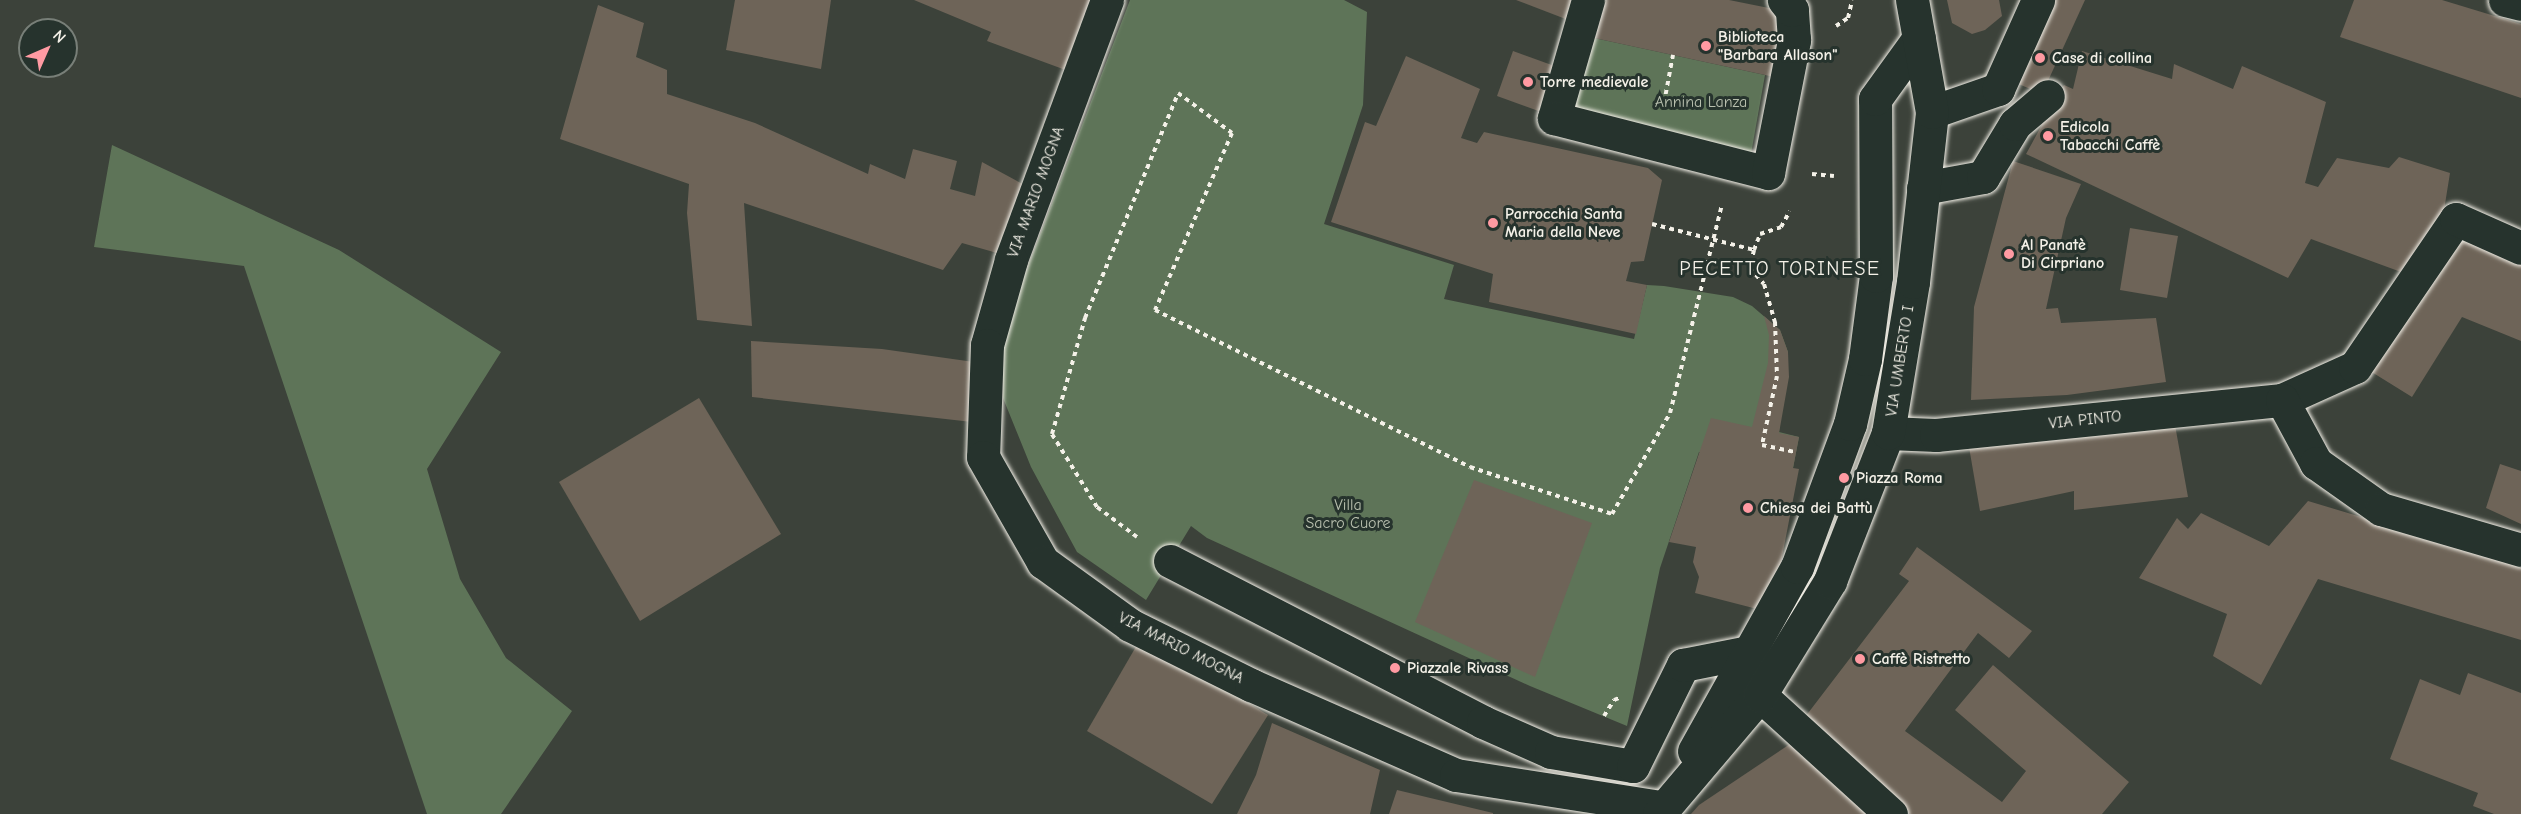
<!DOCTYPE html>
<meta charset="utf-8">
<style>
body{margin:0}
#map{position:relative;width:2521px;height:814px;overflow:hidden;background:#3c423a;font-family:"Comic Neue",sans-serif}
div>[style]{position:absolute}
.green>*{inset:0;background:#5e7458}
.building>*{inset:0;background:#6e6458}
.path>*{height:4px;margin-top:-2px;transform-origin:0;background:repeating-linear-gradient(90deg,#f4f1e8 0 4.5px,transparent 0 9px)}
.roads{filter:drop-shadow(0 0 2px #f4f1e8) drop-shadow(0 0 2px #f4f1e8)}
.minor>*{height:33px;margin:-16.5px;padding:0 16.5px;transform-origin:16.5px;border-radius:16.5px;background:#26332d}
.dots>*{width:16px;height:16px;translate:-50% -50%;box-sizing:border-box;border:3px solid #26332d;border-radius:50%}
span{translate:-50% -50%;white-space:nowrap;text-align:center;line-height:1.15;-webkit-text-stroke:6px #26332d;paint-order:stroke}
.poi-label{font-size:16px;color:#f4f1e8;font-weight:700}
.left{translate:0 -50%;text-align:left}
.park-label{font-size:16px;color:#b8bfae}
.street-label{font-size:16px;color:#f4f1e8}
.quarter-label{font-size:20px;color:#f4f1e8;letter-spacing:1.5px}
.north{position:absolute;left:18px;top:18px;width:60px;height:60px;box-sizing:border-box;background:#26332d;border:2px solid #787f78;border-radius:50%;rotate:45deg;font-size:16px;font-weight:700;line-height:24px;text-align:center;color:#f4f1e8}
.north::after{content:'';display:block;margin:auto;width:21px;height:27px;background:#ff9aa2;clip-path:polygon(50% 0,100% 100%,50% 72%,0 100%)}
</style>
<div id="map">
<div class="green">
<i style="clip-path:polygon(1130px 0,1344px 0,1367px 12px,1363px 105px,1324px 224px,1454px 265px,1444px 299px,1634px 339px,1647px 285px,1664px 286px,1733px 297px,1752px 306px,1780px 330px,1788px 352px,1779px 432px,1799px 437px,1793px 468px,1699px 452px,1660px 568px,1627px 726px,1530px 686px,1207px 538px,1191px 526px,1146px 600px,1077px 552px,1031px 467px,1003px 398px,1003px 331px)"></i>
<i style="clip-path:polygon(1585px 36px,1765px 75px,1751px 154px,1569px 112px)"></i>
<i style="clip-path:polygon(112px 145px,339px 250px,501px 352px,427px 469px,460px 579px,506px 658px,572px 711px,501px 814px,427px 814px,244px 266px,94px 247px)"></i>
</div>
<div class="building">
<i style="clip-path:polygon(735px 0,831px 0,821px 69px,726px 50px)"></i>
<i style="clip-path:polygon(914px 0,1096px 0,1071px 72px,987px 41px,991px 32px)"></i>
<i style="clip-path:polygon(1516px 0,1582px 0,1576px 23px)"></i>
<i style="clip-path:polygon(1595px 0,1729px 0,1788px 12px,1779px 78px,1585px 36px)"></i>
<i style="clip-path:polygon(1947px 0,1999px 0,2002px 16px,1985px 30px,1972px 34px,1952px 23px)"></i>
<i style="clip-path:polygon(2045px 0,2085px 0,2042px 94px,2009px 80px)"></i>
<i style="clip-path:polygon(2354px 0,2442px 0,2521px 24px,2521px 98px,2340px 37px)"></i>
<i style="clip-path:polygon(598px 5px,644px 23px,636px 57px,667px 70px,667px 94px,755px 123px,868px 174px,870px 164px,905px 179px,913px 149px,957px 161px,950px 189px,975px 196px,982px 162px,1028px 187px,1004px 255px,962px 243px,943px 270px,744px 203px,752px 326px,697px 320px,687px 213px,689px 184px,560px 139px)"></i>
<i style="clip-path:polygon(1513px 51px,1560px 68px,1544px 113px,1497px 96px)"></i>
<i style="clip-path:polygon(2082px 51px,2172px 79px,2174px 64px,2233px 89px,2242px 66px,2326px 102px,2305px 183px,2318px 187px,2337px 158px,2389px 168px,2399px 157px,2450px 173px,2441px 229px,2412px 276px,2311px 239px,2288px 278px,2026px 154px,2064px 85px,2073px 89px)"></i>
<i style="clip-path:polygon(1406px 56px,1480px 89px,1461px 138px,1477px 143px,1484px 132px,1648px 168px,1662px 180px,1644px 261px,1631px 262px,1626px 281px,1647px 285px,1636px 334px,1489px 302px,1493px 274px,1331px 222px,1365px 122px,1376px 126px)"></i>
<i style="clip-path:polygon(2013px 161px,2081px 184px,2066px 218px,2046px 309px,2058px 308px,2061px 323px,2156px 318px,2166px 382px,2067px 395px,1971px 400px,1974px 307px)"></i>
<i style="clip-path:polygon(2130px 228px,2178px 236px,2167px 298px,2120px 290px)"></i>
<i style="clip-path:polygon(2456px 232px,2521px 261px,2521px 341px,2462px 317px,2412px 397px,2362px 366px)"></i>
<i style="clip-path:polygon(1764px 316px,1780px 330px,1788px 352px,1789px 377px,1779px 433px,1799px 437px,1793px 468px,1799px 469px,1776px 588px,1761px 610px,1695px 593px,1699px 577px,1693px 562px,1696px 547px,1669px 542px,1711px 418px,1752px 427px,1768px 363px,1769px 335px)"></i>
<i style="clip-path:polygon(751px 341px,882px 349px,974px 362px,972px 422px,752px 397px)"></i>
<i style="clip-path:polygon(699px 398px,781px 534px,640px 621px,559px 482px)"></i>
<i style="clip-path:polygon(2175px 425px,2188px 497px,2074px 510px,2074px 491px,1980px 511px,1969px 447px)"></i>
<i style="clip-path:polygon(2500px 464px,2521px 471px,2521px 524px,2486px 508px)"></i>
<i style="clip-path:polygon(1474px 480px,1592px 523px,1535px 677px,1415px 622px)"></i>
<i style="clip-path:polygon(2308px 501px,2521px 565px,2521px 640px,2318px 579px,2261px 685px,2213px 656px,2227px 614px,2139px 578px,2177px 518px,2188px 529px,2201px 513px,2269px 546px)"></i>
<i style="clip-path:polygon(1917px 547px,2032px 631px,2009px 658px,1978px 633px,1905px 731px,2002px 802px,2026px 771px,1955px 710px,1993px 665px,2129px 782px,2102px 814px,1910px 814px,1802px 721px,1909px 581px,1899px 574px)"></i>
<i style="clip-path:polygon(1141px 638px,1268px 715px,1212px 804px,1087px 731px)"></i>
<i style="clip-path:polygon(2468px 673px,2521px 693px,2521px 814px,2494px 814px,2473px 806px,2478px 793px,2390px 759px,2420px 679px,2460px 695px)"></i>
<i style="clip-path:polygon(1272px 723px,1380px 770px,1370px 814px,1237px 814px,1256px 775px)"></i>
<i style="clip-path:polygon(1793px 742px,1866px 814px,1691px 814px,1699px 805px)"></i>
<i style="clip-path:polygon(1397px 790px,1493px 813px,1493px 814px,1389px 814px)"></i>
</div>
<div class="path">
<i style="left:1836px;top:26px;width:14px;rotate:-34deg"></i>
<i style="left:1848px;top:18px;width:18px;rotate:-77deg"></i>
<i style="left:1664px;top:103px;width:49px;rotate:-79.4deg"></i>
<i style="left:1812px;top:174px;width:22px;rotate:5deg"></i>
<i style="left:1652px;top:224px;width:105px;rotate:14.3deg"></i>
<i style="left:1754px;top:250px;width:17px;rotate:-69deg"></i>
<i style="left:1760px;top:234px;width:22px;rotate:-18deg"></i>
<i style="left:1781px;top:227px;width:18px;rotate:-61deg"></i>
<i style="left:1754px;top:250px;width:18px;rotate:103deg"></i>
<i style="left:1750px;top:268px;width:21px;rotate:49deg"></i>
<i style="left:1764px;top:284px;width:40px;rotate:74deg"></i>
<i style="left:1775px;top:322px;width:54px;rotate:87.9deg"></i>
<i style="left:1777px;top:376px;width:71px;rotate:102.3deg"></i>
<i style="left:1762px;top:445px;width:33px;rotate:12deg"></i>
<i style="left:1137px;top:537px;width:50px;rotate:-143.1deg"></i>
<i style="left:1097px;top:507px;width:86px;rotate:-121.7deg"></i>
<i style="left:1052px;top:434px;width:121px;rotate:-74.1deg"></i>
<i style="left:1085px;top:318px;width:243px;rotate:-67.5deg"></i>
<i style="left:1178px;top:93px;width:67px;rotate:36.5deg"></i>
<i style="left:1232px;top:133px;width:193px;rotate:113.5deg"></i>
<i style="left:1155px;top:310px;width:352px;rotate:26.5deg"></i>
<i style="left:1470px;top:467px;width:150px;rotate:18.3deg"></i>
<i style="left:1612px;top:514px;width:116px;rotate:-60.1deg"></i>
<i style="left:1670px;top:413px;width:215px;rotate:-76deg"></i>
<i style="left:1604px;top:716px;width:19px;rotate:-58deg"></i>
<i style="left:1614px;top:700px;width:5px;rotate:-22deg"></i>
</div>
<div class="roads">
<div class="minor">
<i style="left:1107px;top:0;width:277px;rotate:110.3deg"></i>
<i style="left:1011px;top:260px;width:88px;rotate:105.8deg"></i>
<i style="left:987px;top:345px;width:112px;rotate:92deg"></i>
<i style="left:983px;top:457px;width:121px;rotate:60.3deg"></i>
<i style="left:1043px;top:562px;width:107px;rotate:35.9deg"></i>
<i style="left:1130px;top:625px;width:135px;rotate:26.4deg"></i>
<i style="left:1251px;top:685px;width:224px;rotate:23.7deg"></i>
<i style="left:1456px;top:775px;width:207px;rotate:8.9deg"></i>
<i style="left:1588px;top:0;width:123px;rotate:106.1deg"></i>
<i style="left:1554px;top:118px;width:221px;rotate:14.4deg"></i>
<i style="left:1768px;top:173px;width:136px;rotate:-78.9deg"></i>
<i style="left:1794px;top:40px;width:30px;rotate:-94deg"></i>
<i style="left:1792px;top:10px;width:13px;rotate:-129deg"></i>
<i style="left:2505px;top:0;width:16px;rotate:14deg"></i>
<i style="left:1932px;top:112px;width:70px;rotate:-19.2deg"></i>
<i style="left:1998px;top:89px;width:98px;rotate:-65.8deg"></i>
<i style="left:1923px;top:188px;width:61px;rotate:-10.4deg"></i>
<i style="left:1983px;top:177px;width:62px;rotate:-58.9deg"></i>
<i style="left:2015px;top:124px;width:43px;rotate:-40.3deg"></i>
<i style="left:2282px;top:400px;width:80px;rotate:-24.3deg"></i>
<i style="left:2355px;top:367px;width:179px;rotate:-55.7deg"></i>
<i style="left:2456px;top:219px;width:71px;rotate:24deg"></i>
<i style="left:1888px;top:433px;width:48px;rotate:2.4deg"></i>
<i style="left:1936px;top:435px;width:348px;rotate:-5.8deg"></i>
<i style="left:2282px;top:400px;width:72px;rotate:61.6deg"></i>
<i style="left:2316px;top:463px;width:80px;rotate:35.3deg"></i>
<i style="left:2381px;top:509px;width:146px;rotate:16.3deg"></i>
<i style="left:1170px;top:561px;width:352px;rotate:27.2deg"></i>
<i style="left:1483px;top:722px;width:74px;rotate:23.8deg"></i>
<i style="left:1551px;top:752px;width:83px;rotate:9.7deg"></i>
<i style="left:1633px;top:766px;width:113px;rotate:-63.7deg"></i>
<i style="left:1683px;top:665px;width:66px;rotate:-11.3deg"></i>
<i style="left:1760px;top:695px;width:177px;rotate:42.3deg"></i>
<i style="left:1694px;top:751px;width:211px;rotate:-60.8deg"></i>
<i style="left:1797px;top:567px;width:153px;rotate:-69.7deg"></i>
<i style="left:1850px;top:424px;width:67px;rotate:-77deg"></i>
<i style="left:1865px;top:359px;width:84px;rotate:-82.5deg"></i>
<i style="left:1876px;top:276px;width:177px;rotate:-90.3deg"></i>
<i style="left:1875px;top:99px;width:75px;rotate:-54.2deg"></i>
<i style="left:1659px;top:814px;width:156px;rotate:-49.7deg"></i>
<i style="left:1760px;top:695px;width:134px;rotate:-58.4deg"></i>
<i style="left:1830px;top:581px;width:159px;rotate:-68.6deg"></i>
<i style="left:1888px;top:433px;width:153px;rotate:-80.6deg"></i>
<i style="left:1913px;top:282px;width:171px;rotate:-83.6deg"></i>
<i style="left:1932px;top:112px;width:114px;rotate:-100.1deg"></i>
</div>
</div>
<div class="dots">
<i style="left:1706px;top:46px;background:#ff9aa2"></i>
<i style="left:2040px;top:58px;background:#ff9aa2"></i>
<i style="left:1528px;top:82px;background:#ff9aa2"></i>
<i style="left:2048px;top:136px;background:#ff9aa2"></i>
<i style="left:1493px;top:223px;background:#ff9aa2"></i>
<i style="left:2009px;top:254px;background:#ff9aa2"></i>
<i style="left:1844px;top:478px;background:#ff9aa2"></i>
<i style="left:1748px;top:508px;background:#ff9aa2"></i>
<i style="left:1860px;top:659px;background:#ff9aa2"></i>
<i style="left:1395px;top:668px;background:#ff9aa2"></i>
</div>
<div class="poi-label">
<span class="left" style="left:1718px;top:46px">Biblioteca<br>"Barbara Allason"</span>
<span class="left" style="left:2052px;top:58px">Case di collina</span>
<span class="left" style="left:1540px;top:82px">Torre medievale</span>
<span class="left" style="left:2060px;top:136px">Edicola<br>Tabacchi Caffè</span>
<span class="left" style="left:1505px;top:223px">Parrocchia Santa<br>Maria della Neve</span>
<span class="left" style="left:2021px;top:254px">Al Panatè<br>Di Cirpriano</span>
<span class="left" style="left:1856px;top:478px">Piazza Roma</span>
<span class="left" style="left:1760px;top:508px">Chiesa dei Battù</span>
<span class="left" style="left:1872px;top:659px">Caffè Ristretto</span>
<span class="left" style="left:1407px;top:668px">Piazzale Rivass</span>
</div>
<div class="park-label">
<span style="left:1701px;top:102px">Annina Lanza</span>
<span style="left:1348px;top:514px">Villa<br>Sacro Cuore</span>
</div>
<div class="street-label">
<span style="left:1036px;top:192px;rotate:-70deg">VIA MARIO MOGNA</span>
<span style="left:1900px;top:361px;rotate:-81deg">VIA UMBERTO I</span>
<span style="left:2085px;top:420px;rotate:-6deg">VIA PINTO</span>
<span style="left:1181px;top:648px;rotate:27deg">VIA MARIO MOGNA</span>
</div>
<div class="quarter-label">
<span style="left:1780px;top:268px">PECETTO TORINESE</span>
</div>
<div class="north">N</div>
</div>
